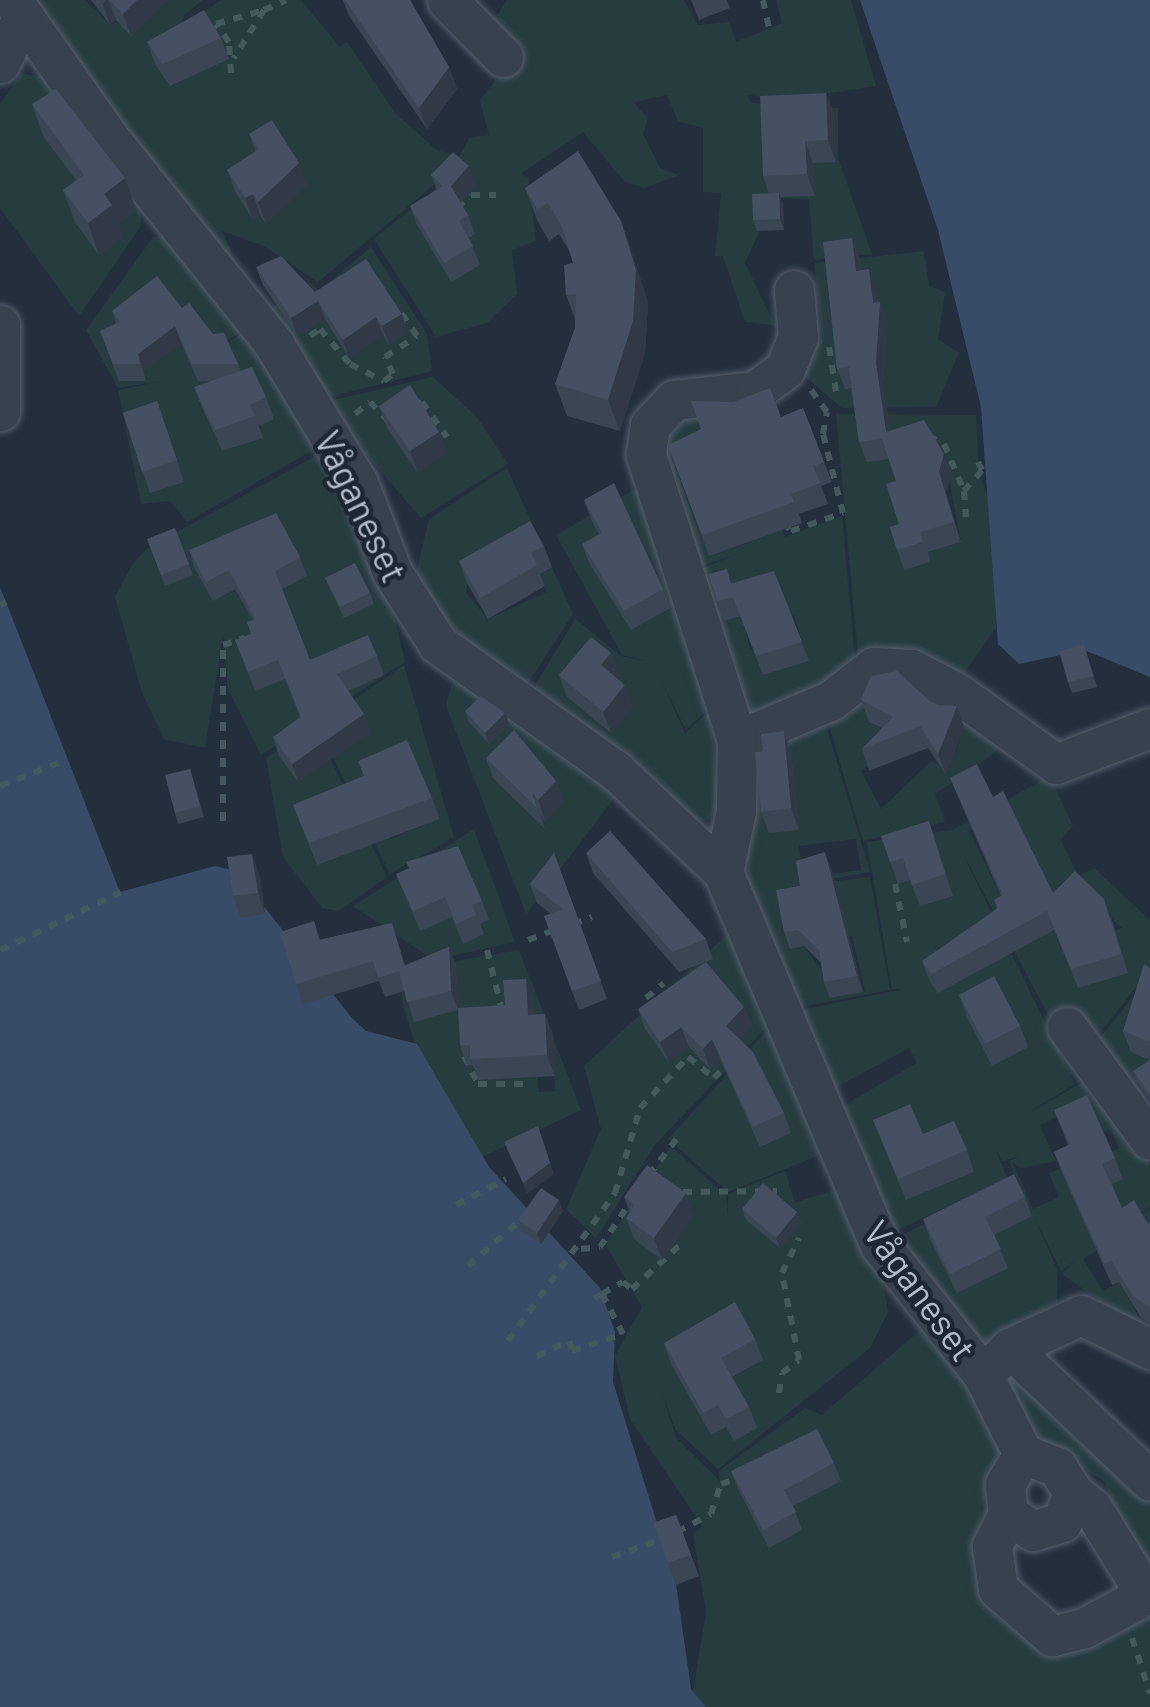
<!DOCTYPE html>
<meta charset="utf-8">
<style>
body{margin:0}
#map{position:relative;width:1150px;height:1707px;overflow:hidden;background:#242f3e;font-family:Barlow,sans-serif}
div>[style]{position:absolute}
.green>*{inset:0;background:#263c3f}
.water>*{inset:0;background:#394c67}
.path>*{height:6px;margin-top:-3px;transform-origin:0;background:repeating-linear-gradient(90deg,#44595c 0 9px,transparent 0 18px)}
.roads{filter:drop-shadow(0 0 3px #565f6c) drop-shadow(0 0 3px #565f6c)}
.minor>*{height:39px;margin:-19.5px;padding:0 19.5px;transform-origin:19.5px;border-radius:19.5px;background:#38414e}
.wall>*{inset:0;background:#3b4654}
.shaded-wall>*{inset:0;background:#303945}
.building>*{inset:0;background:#455162}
span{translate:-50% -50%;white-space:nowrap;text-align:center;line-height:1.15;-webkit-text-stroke:9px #1d2633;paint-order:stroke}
.street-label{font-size:36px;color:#b4bcc9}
</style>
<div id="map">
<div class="green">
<i style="clip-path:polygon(30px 0,85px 0,110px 25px,167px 0,203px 0,184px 15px,181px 28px,221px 0,301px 0,339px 46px,347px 42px,395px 113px,437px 150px,459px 157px,470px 137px,489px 135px,480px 100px,518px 52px,490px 26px,507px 0,684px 0,698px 25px,729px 22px,736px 42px,782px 23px,776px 0,851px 0,876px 86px,786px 100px,748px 95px,751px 103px,838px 108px,838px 158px,872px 254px,814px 260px,809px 199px,756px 198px,762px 226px,745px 263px,775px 325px,745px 322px,723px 256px,715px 256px,721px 193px,703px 192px,703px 128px,678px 121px,667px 95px,633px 102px,648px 118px,643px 134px,660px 168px,679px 175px,645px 188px,625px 182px,583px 132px,520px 174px,528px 177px,536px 241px,512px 250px,517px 294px,487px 323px,436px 337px,374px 239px,454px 174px,453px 169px,318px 282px,264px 246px,222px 231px,250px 295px)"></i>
<i style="clip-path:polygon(21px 74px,53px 77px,140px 193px,141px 226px,79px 316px,0 208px,0 104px)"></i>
<i style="clip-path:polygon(evenodd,171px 235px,246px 328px,189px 367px,246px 331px,322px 445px,187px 522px,170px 501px,141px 504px,118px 390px,163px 381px,118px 388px,86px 330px,153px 237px,171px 235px,254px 377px,262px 438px,222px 451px,199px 403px,254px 377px)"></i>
<i style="clip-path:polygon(371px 247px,427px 334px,432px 371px,329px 397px,265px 313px,309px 283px,319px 290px)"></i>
<i style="clip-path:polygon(924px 251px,929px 286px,945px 292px,938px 339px,959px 353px,936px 407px,842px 408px,799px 371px,823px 338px,814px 263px)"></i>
<i style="clip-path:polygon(433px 377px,477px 417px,508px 464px,421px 518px,360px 448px,333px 400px)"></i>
<i style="clip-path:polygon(evenodd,736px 400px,785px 537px,842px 516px,855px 660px,841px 682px,753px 722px,734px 709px,690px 573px,735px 555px,688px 570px,656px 458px,660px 418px,736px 400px,722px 451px,751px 542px,709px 555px,675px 467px,722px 451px,736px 400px,794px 615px,808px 661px,750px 649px,744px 626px,794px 615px)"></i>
<i style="clip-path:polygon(evenodd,836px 414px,976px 415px,979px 473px,995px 517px,996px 628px,964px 673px,858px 656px,836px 414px,943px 448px,961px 542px,928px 552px,903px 501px,943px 448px)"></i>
<i style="clip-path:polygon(325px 451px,380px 555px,405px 662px,261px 755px,228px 689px,223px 636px,205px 748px,164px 739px,142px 693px,115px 597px,132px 565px,146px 549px)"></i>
<i style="clip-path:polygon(evenodd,507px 468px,573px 614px,521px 694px,413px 586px,429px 519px,507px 468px,537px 576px,547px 592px,488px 619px,466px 593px,467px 584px,537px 576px)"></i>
<i style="clip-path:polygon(644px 484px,712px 705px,686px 730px,662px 682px,685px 733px,710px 711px,719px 813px,700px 823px,633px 760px,525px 702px,575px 619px,621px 656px,655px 663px,622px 655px,556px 535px)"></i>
<i style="clip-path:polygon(evenodd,404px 665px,454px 837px,390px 874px,317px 725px,404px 665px,366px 783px,440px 819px,390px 839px,366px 783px)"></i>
<i style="clip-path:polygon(456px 666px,621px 789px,526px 914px,446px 706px)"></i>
<i style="clip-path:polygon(evenodd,902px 676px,1008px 744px,935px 794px,945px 822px,863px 841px,826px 715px,902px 676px,872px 724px,962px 735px,949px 768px,931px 761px,881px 809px,861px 771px,901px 738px,872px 724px)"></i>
<i style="clip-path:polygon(evenodd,824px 719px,870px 872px,794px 886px,870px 877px,890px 990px,794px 1008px,750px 892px,742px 804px,757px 740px,824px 719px,856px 839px,861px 870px,803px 878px,799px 846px,856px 839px,824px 719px,852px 936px,865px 991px,831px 998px,829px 966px,819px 968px,804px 946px,790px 948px,852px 936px)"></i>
<i style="clip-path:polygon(314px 725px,387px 877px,339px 911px,322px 908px,283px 857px,266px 758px)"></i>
<i style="clip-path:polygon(evenodd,1050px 776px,1073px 826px,1061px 840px,1077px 873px,1049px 891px,1094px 868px,1150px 920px,1150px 971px,1081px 1055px,1057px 1032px,960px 848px,1075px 1084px,1025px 1115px,1083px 1082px,1095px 1105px,1112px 1105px,1150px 1167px,1150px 1206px,1061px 1271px,1035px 1219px,1058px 1271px,1057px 1301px,980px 1345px,892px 1240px,1016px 1178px,1009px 1161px,1019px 1157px,1002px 1161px,996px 1150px,1007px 1178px,889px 1234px,834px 1111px,917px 1063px,909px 1048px,826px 1093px,795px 1011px,904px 989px,892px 989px,867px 842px,952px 830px,1050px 776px,1010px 811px,1042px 875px,1001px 896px,969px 831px,1010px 811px,1050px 776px,1082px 890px,1122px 928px,1061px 950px,1052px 921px,1082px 890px,1050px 776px,1075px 1108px,1103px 1132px,1110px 1129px,1119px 1148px,1111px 1152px,1110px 1185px,1082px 1216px,1060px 1169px,1049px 1173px,1059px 1197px,1033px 1209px,1012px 1162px,1021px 1168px,1056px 1161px,1040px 1125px,1075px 1108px)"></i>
<i style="clip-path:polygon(474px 829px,515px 942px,434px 960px,353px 906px)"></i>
<i style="clip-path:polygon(729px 933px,772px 1021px,654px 1146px,596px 1238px,566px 1209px,601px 1129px,584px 1066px)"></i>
<i style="clip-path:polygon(evenodd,519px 950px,581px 1110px,476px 1160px,424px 1075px,401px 997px,433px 965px,519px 950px,553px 1042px,555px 1091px,539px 1092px,538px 1077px,478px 1079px,477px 1065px,467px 1065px,553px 1042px)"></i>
<i style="clip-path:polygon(1150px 976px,1150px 1074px,1137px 1083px,1150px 1115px,1095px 1044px)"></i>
<i style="clip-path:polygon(773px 1024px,820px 1155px,728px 1192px,668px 1139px)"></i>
<i style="clip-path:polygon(evenodd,671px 1146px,726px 1196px,728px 1215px,728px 1194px,785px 1171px,795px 1203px,837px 1189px,882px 1278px,888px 1312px,870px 1348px,718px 1469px,675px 1429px,660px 1387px,676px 1438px,720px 1481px,719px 1471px,805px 1408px,822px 1415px,926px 1325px,968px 1379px,1001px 1443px,982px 1507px,976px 1567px,1012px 1623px,1148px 1604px,1104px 1481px,1039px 1442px,1001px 1384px,1009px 1376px,1150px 1499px,1150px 1707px,706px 1707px,693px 1692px,706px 1612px,693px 1534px,702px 1526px,630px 1419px,615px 1356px,642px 1307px,605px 1244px,671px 1146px,763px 1360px,725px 1382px,735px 1441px,726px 1427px,711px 1434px,672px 1364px,763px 1360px)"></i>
<i style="clip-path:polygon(1150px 1209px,1150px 1236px,1141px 1222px,1083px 1259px,1103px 1291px,1119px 1282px,1150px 1336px,1062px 1274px,1083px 1252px)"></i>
</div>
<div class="water">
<i style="clip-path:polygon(860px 0,1150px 0,1150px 677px,1084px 650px,1019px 664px,998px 644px,981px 407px,938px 230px)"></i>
<i style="clip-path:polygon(0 587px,120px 892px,215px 866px,236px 871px,351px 1017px,366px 1031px,417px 1044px,489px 1167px,600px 1288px,615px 1332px,613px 1382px,676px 1584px,691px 1689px,706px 1707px,0 1707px)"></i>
</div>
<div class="path">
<i style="left:763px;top:0;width:33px;rotate:78deg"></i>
<i style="left:264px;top:10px;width:24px;rotate:-24deg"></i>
<i style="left:231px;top:73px;width:31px;rotate:-94deg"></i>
<i style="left:229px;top:42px;width:22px;rotate:-126deg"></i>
<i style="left:216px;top:24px;width:50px;rotate:-16.3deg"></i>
<i style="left:264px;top:10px;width:57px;rotate:122deg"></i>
<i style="left:457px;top:208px;width:19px;rotate:-43deg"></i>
<i style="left:471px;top:195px;width:25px"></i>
<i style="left:310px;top:336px;width:12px;rotate:-35deg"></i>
<i style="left:320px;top:329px;width:46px;rotate:49.4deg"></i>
<i style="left:350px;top:364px;width:38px;rotate:27deg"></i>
<i style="left:384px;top:381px;width:11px;rotate:-38deg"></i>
<i style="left:393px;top:374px;width:19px;rotate:-115deg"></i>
<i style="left:385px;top:357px;width:38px;rotate:-33deg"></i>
<i style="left:417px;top:336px;width:33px;rotate:-125deg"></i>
<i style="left:829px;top:347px;width:45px;rotate:81deg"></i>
<i style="left:416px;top:406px;width:7px;rotate:-34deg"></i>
<i style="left:422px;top:402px;width:43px;rotate:54.5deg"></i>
<i style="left:355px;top:414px;width:19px;rotate:-39deg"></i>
<i style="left:370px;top:402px;width:29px;rotate:46deg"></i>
<i style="left:928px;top:436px;width:18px;rotate:27deg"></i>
<i style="left:944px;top:444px;width:51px;rotate:66.9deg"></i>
<i style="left:964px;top:491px;width:28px;rotate:-49deg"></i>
<i style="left:982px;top:470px;width:9px;rotate:-117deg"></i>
<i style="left:964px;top:491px;width:26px;rotate:86deg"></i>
<i style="left:783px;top:523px;width:11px;rotate:45deg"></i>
<i style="left:791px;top:531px;width:55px;rotate:-19.1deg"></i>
<i style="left:843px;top:513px;width:81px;rotate:-104.2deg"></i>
<i style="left:823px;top:434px;width:22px;rotate:-80deg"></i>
<i style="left:827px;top:412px;width:29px;rotate:-126deg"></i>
<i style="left:0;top:605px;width:7px;rotate:-27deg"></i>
<i style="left:0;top:786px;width:71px;rotate:-21.5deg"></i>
<i style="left:223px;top:821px;width:176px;rotate:-90deg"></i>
<i style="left:223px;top:645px;width:23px;rotate:-18deg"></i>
<i style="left:895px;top:884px;width:59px;rotate:78.3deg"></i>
<i style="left:573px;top:924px;width:20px;rotate:-20deg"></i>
<i style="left:528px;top:940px;width:28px;rotate:-21deg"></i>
<i style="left:0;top:950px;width:134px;rotate:-25.6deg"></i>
<i style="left:487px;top:950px;width:62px;rotate:76deg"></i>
<i style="left:646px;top:998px;width:23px;rotate:-40deg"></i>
<i style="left:464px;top:1056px;width:31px;rotate:63deg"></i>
<i style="left:478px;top:1084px;width:50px"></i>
<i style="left:649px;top:1175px;width:48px;rotate:-52.7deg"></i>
<i style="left:683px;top:1192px;width:94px;rotate:-0.6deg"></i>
<i style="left:456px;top:1205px;width:56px;rotate:-27.5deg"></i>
<i style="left:581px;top:1249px;width:19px;rotate:-6deg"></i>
<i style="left:600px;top:1247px;width:55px;rotate:-56deg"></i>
<i style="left:468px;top:1266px;width:74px;rotate:-41.2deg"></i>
<i style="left:602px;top:1294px;width:24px;rotate:-30deg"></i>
<i style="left:623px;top:1282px;width:11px;rotate:38deg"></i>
<i style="left:632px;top:1289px;width:68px;rotate:-42.6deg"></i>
<i style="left:508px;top:1341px;width:183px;rotate:-54.1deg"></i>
<i style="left:615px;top:1193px;width:89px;rotate:-73.6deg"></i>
<i style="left:640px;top:1108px;width:70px;rotate:-46.7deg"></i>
<i style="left:688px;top:1057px;width:33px;rotate:39deg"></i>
<i style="left:714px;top:1078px;width:20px;rotate:-45deg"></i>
<i style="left:537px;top:1356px;width:35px;rotate:-25deg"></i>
<i style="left:569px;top:1341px;width:10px;rotate:73deg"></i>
<i style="left:572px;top:1351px;width:54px;rotate:-18.4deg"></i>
<i style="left:623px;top:1334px;width:45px;rotate:-117.7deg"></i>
<i style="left:602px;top:1294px;width:18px;rotate:151deg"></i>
<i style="left:779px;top:1393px;width:20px;rotate:-81deg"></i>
<i style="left:782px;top:1373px;width:21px;rotate:-37deg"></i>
<i style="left:799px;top:1360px;width:89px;rotate:-101.1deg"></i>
<i style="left:782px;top:1273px;width:39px;rotate:-64deg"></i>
<i style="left:677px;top:1532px;width:38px;rotate:-28deg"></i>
<i style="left:711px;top:1514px;width:32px;rotate:-72deg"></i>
<i style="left:721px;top:1484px;width:18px;rotate:-19deg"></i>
<i style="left:612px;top:1557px;width:56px;rotate:-19.7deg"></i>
<i style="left:1132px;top:1638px;width:58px;rotate:71.9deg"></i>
</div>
<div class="roads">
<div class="minor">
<i style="left:12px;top:0;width:170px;rotate:54.8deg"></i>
<i style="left:110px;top:139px;width:263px;rotate:51.3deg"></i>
<i style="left:274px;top:344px;width:162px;rotate:58.9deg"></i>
<i style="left:358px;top:483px;width:95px;rotate:69.1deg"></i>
<i style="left:392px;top:572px;width:85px;rotate:57.4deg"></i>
<i style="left:438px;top:644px;width:219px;rotate:35.5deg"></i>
<i style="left:616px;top:771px;width:147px;rotate:43.3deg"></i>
<i style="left:723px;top:872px;width:405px;rotate:67.2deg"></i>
<i style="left:880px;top:1245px;width:166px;rotate:51.6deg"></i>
<i style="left:983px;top:1375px;width:89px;rotate:63.1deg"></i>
<i style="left:1023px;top:1454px;width:36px;rotate:21deg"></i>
<i style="left:1057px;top:1467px;width:31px;rotate:58deg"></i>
<i style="left:1073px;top:1493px;width:31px;rotate:111deg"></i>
<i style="left:1062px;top:1522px;width:30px;rotate:163deg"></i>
<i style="left:1033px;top:1531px;width:30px;rotate:-146deg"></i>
<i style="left:1008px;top:1514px;width:30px;rotate:-96deg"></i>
<i style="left:1005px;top:1484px;width:35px;rotate:-59deg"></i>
<i style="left:447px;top:0;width:80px;rotate:45.5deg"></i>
<i style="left:0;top:63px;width:48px;rotate:-64deg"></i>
<i style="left:0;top:325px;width:86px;rotate:90deg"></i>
<i style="left:737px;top:740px;width:101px;rotate:-22.8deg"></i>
<i style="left:830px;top:701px;width:56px;rotate:-37.7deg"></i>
<i style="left:874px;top:667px;width:37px;rotate:3deg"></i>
<i style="left:911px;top:669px;width:52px;rotate:27.6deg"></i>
<i style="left:957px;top:693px;width:122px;rotate:35.6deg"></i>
<i style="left:1056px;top:764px;width:101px;rotate:-21deg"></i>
<i style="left:723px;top:872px;width:62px;rotate:-78deg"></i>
<i style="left:736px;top:811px;width:71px;rotate:-89.2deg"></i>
<i style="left:737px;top:740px;width:300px;rotate:-107.7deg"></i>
<i style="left:646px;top:454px;width:29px;rotate:-82deg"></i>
<i style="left:650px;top:425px;width:35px;rotate:-46deg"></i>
<i style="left:674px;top:400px;width:81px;rotate:-6.3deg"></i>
<i style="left:755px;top:391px;width:37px;rotate:-36deg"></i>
<i style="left:785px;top:369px;width:35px;rotate:-68deg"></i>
<i style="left:798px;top:337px;width:47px;rotate:-94.9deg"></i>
<i style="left:1067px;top:1027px;width:140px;rotate:53.7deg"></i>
<i style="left:1010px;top:1348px;width:193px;rotate:43.5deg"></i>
<i style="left:983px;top:1375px;width:38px;rotate:-45deg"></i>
<i style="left:1010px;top:1348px;width:78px;rotate:-24.9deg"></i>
<i style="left:1081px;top:1315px;width:77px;rotate:26.2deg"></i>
<i style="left:1008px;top:1514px;width:36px;rotate:117deg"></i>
<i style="left:992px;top:1546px;width:43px;rotate:82.1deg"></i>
<i style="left:998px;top:1589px;width:72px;rotate:41deg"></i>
<i style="left:1052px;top:1636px;width:33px;rotate:-14deg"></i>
<i style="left:1084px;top:1628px;width:59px;rotate:-28.3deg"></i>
<i style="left:1136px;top:1600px;width:18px;rotate:-84deg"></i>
<i style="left:1138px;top:1582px;width:87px;rotate:-121.9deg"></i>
<i style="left:1092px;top:1508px;width:24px;rotate:-142deg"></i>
</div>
</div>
<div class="wall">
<i style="clip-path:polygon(91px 0,167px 0,131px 36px,116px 20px,110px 25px)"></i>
<i style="clip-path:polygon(343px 0,410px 0,449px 67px,457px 89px,427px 129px,349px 16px)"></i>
<i style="clip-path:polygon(691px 0,727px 0,730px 8px,699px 20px)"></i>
<i style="clip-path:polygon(221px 38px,229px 59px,170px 86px,155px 64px,147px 42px)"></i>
<i style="clip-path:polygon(826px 93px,834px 114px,836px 162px,813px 163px,815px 196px,780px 197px,783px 204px,784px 230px,757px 231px,753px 220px,769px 194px,763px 176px)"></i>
<i style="clip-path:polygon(32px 104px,136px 210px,118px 223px,123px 237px,99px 255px,75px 222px,63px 190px,76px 180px,43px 136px)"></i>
<i style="clip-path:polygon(249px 134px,307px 185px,266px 224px,260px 215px,253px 220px,235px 191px,227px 170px,256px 152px)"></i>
<i style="clip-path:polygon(431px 175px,476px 186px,460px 203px,468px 215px,475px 234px,469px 238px,480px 265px,451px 282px,417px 225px,410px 206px,437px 190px)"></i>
<i style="clip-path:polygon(525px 188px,621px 221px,648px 302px,645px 353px,620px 431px,567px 416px,555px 384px,575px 328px,575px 319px,566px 295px,573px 263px,570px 252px,559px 234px,549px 241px,537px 220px)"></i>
<i style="clip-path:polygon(852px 238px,859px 258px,861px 271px,876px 290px,878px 303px,880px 302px,888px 322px,883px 383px,890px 431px,952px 474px,946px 493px,961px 542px,928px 552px,930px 562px,904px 570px,890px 527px,899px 524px,896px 481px,889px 459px,867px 462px,859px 442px,851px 388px,845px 389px,837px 369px)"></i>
<i style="clip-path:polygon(256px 267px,315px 292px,408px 332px,389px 345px,383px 335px,349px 358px,325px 319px,297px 336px,263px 285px)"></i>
<i style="clip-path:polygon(182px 308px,213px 334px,224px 333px,241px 371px,266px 397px,274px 419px,259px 426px,263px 438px,222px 451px,202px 408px,194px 387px,210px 381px,198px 381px,181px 343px,144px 371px,146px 381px,119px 381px,100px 331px,116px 323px,112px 311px)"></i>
<i style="clip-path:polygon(157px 401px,184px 482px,150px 493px,123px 413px)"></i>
<i style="clip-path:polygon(379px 406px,439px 432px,447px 453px,418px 473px,387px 428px)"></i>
<i style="clip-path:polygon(803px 408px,832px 482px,821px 486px,828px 504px,799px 514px,802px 523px,709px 556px,668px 445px,781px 417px)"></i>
<i style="clip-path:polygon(584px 500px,663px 589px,670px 608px,631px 630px,589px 563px,582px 544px,599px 534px,591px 519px)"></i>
<i style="clip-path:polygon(175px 528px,193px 575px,165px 586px,147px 539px)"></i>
<i style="clip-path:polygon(544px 546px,552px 567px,540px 574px,545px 586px,488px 619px,467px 583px,459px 561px)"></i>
<i style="clip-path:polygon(189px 550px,300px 557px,307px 576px,282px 589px,310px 660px,377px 656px,384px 675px,348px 691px,364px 714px,371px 733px,298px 782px,279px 756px,273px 737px,300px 717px,285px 679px,255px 691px,235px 640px,251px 634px,253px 620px,235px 589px,213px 601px,195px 569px)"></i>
<i style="clip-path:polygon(774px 571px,809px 661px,763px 675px,740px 616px,724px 621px,709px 574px,732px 583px)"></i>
<i style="clip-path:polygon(325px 578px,370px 593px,374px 604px,344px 618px)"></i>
<i style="clip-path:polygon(1084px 644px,1097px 687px,1072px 693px,1068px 682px)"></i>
<i style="clip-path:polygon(611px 653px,619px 675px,617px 678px,633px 707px,611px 733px,567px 697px,559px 675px)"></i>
<i style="clip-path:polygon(861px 700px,934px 705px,964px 728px,946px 775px,928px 748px,869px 771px,862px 749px,882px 728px,869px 722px)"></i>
<i style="clip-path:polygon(465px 711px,505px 713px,509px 724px,489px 744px,469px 722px)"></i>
<i style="clip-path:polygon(784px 731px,791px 753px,799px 830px,769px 833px,761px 812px,763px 752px)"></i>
<i style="clip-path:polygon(486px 758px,556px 781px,564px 802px,545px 821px,540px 814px,545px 829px,493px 778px)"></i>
<i style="clip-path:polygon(190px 769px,204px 817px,178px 824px,175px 813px)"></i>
<i style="clip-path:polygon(363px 776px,432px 798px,440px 819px,317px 865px,293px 805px)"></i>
<i style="clip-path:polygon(950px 778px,993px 797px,1053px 893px,1111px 917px,1128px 973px,1078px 988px,1054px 930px,938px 993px,929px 980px,922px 961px,997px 909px,994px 900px,1001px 896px)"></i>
<i style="clip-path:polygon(929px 821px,953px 896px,920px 906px,910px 880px,898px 884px,881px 836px)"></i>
<i style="clip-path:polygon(554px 853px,607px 999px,579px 1010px,544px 916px,551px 914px,537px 903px,530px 884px)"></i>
<i style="clip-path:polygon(586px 853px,706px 939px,713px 959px,679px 972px,593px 873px)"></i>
<i style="clip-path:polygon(831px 868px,863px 992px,830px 998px,824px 982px,821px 963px,804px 946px,790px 949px,784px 932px,800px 886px)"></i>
<i style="clip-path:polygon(396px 874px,482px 901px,489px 920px,480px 924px,484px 934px,463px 944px,452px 917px,420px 931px)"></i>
<i style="clip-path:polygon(260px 876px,265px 914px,241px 918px,233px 896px)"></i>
<i style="clip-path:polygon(314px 921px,320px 940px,392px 923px,405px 965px,449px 947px,456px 966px,458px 1010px,414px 1022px,405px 991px,385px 997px,379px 981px,303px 1004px,296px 984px)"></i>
<i style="clip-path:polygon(1150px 968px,1150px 1060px,1131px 1052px,1123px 1031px)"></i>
<i style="clip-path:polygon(526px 979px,533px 999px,534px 1015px,545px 1014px,553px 1035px,555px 1076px,478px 1080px,473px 1065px,467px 1066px,460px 1045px,505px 1005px)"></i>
<i style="clip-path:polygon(959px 995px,1020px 1026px,1028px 1047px,992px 1066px,967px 1017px)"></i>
<i style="clip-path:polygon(744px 1007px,752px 1027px,739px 1039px,784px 1113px,791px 1133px,760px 1147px,720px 1059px,710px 1069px,689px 1047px,668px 1061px,645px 1029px,638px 1009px)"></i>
<i style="clip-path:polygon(1150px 1060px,1150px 1099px,1137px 1082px,1133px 1071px)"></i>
<i style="clip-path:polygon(1054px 1110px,1115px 1158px,1123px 1179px,1112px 1184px,1122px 1208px,1148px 1224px,1150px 1222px,1150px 1323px,1141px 1318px,1119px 1282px,1112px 1285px,1062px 1173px,1054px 1152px,1068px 1145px)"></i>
<i style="clip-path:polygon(873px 1120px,923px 1134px,967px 1150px,974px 1172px,906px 1200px)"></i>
<i style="clip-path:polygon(624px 1197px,694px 1215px,662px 1260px,634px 1239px,626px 1218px,630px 1213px)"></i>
<i style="clip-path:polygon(1025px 1197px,1032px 1216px,994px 1235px,1008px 1268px,957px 1293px,930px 1239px,923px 1219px)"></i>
<i style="clip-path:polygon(742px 1209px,797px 1212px,801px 1223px,780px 1248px,746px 1220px)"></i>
<i style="clip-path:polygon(563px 1211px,541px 1244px,522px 1231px,518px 1220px)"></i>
<i style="clip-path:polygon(755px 1339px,763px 1360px,732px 1377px,749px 1407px,757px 1428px,734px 1441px,726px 1427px,711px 1435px,671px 1364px,664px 1343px)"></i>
<i style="clip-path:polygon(834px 1463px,841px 1481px,793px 1506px,802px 1530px,769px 1548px,738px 1489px,731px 1471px)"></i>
<i style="clip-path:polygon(676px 1515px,699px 1576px,676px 1585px,653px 1523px)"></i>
</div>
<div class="shaded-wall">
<i style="clip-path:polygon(106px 0,108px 0,116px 20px,110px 25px,103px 4px)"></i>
<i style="clip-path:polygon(137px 0,167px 0,131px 36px,123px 14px)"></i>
<i style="clip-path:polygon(449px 67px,457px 89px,427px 129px,419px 108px)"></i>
<i style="clip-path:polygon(826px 93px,834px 114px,836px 162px,828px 140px)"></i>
<i style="clip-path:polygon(805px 141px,813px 163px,815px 196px,807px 174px)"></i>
<i style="clip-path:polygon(299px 163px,307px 185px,266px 224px,258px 202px)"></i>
<i style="clip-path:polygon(469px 166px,476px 186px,458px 206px,451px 186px)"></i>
<i style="clip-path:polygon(125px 178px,136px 210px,118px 223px,123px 237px,99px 255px,88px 223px,104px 194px)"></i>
<i style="clip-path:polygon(779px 193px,783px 204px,784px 230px,780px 219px)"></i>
<i style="clip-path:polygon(253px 194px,260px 215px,253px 220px,245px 198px)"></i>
<i style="clip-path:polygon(621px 221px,648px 302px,645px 353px,620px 431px,608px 400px)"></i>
<i style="clip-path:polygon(852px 238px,859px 258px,863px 291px,856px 271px)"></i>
<i style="clip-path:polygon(869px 269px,876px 290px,879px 316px,880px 302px,888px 322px,883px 383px,893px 452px,886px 432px,876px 363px,873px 303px)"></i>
<i style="clip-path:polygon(318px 301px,325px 319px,297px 336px,291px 318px)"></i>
<i style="clip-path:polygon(402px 314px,408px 332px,389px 345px,382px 326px)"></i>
<i style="clip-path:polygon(376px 317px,383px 335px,349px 358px,343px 340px)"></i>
<i style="clip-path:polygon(175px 326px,181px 343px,144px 371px,146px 381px,138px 354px)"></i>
<i style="clip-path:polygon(439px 432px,447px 453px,418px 473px,410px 451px)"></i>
<i style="clip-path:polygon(944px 454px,952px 474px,946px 493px,961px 542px,939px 472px)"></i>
<i style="clip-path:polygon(611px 653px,619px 675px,609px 687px,601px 665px)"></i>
<i style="clip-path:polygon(625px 685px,633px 707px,611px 733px,603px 712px)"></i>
<i style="clip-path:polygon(957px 706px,964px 728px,946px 775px,938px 754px)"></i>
<i style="clip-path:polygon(505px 713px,509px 724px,489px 744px,485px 733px)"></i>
<i style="clip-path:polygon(364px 714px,371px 733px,298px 782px,292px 764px)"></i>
<i style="clip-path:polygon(784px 731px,791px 753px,799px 830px,791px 808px)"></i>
<i style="clip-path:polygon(556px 781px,564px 802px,545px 821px,538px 800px)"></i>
<i style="clip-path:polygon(825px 852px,831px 868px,863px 992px,857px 976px)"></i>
<i style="clip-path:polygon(252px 854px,260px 876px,265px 914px,258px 893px)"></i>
<i style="clip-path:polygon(449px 947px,456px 966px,458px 1010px,451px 991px)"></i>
<i style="clip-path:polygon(526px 979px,533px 999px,535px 1035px,528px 1015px)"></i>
<i style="clip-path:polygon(744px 1007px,752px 1027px,733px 1046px,726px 1026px)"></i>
<i style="clip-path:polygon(545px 1014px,553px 1035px,555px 1076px,547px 1055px)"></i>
<i style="clip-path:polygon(681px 1027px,689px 1047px,668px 1061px,660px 1042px)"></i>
<i style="clip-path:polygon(712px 1039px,720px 1059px,710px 1069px,703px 1049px)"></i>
<i style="clip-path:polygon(542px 1137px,554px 1174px,527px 1194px,523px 1183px)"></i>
<i style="clip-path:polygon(686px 1193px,694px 1215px,662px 1260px,654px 1238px)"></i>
<i style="clip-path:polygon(559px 1200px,563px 1211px,541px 1244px,537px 1233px)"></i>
<i style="clip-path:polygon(797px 1212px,801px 1223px,780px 1248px,776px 1238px)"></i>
</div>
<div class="building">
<i style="clip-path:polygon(109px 0,137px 0,123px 14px)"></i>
<i style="clip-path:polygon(345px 0,410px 0,449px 67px,419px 108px)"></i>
<i style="clip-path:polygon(204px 10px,221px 38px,162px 64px,147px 42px)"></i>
<i style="clip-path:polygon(56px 89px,125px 178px,104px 194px,112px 205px,88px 223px,63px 190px,84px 175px,32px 104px)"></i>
<i style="clip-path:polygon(826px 93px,828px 140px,805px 141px,807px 174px,763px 176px,760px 96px)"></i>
<i style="clip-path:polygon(272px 120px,299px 163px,258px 202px,253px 194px,245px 198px,227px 170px,259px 149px,249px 134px)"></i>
<i style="clip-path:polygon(578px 151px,621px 221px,636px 270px,633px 321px,608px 400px,555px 384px,575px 328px,576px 294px,566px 295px,564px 265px,573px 263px,562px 227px,548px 203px,537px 209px,525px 188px)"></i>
<i style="clip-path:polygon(453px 152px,469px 166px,451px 186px,468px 215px,459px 221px,473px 246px,444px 263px,410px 206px,443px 186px,431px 175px)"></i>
<i style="clip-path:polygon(779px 193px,780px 219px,753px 220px,752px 194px)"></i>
<i style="clip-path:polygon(852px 238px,856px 271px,869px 269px,873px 303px,880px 302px,876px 363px,886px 432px,924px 420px,944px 454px,939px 472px,954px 522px,920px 532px,923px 542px,897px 550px,890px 527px,899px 524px,886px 484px,896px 481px,882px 439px,859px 442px,849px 367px,837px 369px,823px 242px)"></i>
<i style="clip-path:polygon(281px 256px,315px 292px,366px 259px,402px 314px,382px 326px,376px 317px,343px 340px,318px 301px,291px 318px,256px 267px)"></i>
<i style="clip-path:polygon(157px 276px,182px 308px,189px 303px,213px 334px,224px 333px,238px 364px,192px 364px,175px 326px,138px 354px,140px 364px,113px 364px,100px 331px,120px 322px,112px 311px)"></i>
<i style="clip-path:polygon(252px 367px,266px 397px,250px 405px,255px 416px,215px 430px,194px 387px)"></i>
<i style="clip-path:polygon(410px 385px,439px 432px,410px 451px,379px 406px)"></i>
<i style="clip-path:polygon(770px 388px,781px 417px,803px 408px,824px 462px,813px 466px,820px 483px,791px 494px,794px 502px,702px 535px,668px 445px,701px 429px,691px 401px,733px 402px)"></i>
<i style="clip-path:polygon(157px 401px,177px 460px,142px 472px,123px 413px)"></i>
<i style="clip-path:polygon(614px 483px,663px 589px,624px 611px,582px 544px,602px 533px,584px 500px)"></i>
<i style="clip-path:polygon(276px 513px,300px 557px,275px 571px,310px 660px,368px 635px,377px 656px,337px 674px,364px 714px,292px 764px,273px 737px,301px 717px,278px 660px,248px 672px,235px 640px,251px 634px,247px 622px,255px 619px,229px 570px,206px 582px,189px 550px)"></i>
<i style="clip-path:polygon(530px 521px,544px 546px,531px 553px,537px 565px,480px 598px,459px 561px)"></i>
<i style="clip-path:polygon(175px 528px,189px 564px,161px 575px,147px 539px)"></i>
<i style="clip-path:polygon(355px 563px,370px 593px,340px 607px,325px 578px)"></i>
<i style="clip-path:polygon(727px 569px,731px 584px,774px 571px,802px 642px,756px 656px,733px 597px,717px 601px,709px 574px)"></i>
<i style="clip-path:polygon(591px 637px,611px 653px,601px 665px,625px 685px,603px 712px,559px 675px)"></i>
<i style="clip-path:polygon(1084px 644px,1093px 676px,1068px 682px,1059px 651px)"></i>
<i style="clip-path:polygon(897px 671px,934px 705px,957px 706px,938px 754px,920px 726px,862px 749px,893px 717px,861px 700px,871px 676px)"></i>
<i style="clip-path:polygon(481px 696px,505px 713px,485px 733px,465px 711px)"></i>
<i style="clip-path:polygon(514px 730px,556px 781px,538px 800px,532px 793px,537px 808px,486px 758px)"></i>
<i style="clip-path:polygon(784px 731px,791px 808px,761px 812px,755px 752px,763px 752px,761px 734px)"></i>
<i style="clip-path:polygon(407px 740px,432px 798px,309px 843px,293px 805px,364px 776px,358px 761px)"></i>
<i style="clip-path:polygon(977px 764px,993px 797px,1003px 791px,1053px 893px,1075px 871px,1104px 899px,1121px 954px,1071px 969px,1047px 911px,931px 974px,922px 961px,998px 908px,994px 900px,1003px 895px,950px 778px)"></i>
<i style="clip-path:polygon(190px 769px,200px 806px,175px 813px,165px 775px)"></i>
<i style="clip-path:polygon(929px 821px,945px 874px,912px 885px,903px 858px,890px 862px,881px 836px)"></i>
<i style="clip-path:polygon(610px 831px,706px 939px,672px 952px,586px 853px)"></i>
<i style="clip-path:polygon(458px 846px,482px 901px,472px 905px,476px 915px,456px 924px,445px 897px,413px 911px,396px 874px,409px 868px,406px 862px)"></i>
<i style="clip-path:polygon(825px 852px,857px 976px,824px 982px,819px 950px,798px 930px,784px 932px,776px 890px,800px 886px,796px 861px)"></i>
<i style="clip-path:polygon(554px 853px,601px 981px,572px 991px,544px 916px,563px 909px,530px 884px)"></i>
<i style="clip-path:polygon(252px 854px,258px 893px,233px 896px,227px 857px)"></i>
<i style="clip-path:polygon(314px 921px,319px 940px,392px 923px,404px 966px,449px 947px,451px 991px,407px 1002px,399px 971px,378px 978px,373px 961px,296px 984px,280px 932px)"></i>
<i style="clip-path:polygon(706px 962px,744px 1007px,726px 1026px,753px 1052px,784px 1113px,753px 1127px,712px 1039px,703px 1049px,681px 1027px,660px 1042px,638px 1009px)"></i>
<i style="clip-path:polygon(1144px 964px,1150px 968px,1150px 1042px,1123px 1031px)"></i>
<i style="clip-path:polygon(994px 976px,1020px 1026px,985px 1044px,959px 995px)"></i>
<i style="clip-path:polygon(526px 979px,528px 1015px,545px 1014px,547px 1055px,470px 1059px,470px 1045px,460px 1045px,458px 1008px,505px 1005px,503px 980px)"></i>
<i style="clip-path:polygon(1150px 1060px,1150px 1094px,1133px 1071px)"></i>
<i style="clip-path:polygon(1087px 1095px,1115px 1158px,1102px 1164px,1122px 1208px,1134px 1200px,1148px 1224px,1150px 1222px,1150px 1307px,1133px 1296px,1111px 1260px,1105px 1264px,1054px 1152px,1070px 1144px,1054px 1110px)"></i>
<i style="clip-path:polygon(910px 1104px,923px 1134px,954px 1121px,967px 1150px,898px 1179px,873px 1120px)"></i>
<i style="clip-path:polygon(538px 1126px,550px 1163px,523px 1183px,504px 1142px)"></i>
<i style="clip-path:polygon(647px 1165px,686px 1193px,654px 1238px,626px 1218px,635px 1205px,624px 1197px)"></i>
<i style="clip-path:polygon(1014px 1174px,1025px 1197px,985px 1217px,1001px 1249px,950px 1274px,923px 1219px)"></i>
<i style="clip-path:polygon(763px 1183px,797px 1212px,776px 1238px,742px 1209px)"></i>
<i style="clip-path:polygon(541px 1188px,559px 1200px,537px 1233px,518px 1220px)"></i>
<i style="clip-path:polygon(735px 1302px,755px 1339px,721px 1358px,749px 1407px,726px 1419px,718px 1405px,703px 1413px,664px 1343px)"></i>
<i style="clip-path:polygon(817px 1429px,834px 1463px,784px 1490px,796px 1512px,763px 1530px,731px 1471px)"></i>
<i style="clip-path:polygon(676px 1515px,691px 1555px,668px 1563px,653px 1523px)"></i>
</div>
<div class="street-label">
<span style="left:362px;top:506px;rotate:64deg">Våganeset</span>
<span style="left:921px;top:1290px;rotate:54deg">Våganeset</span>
</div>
</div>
